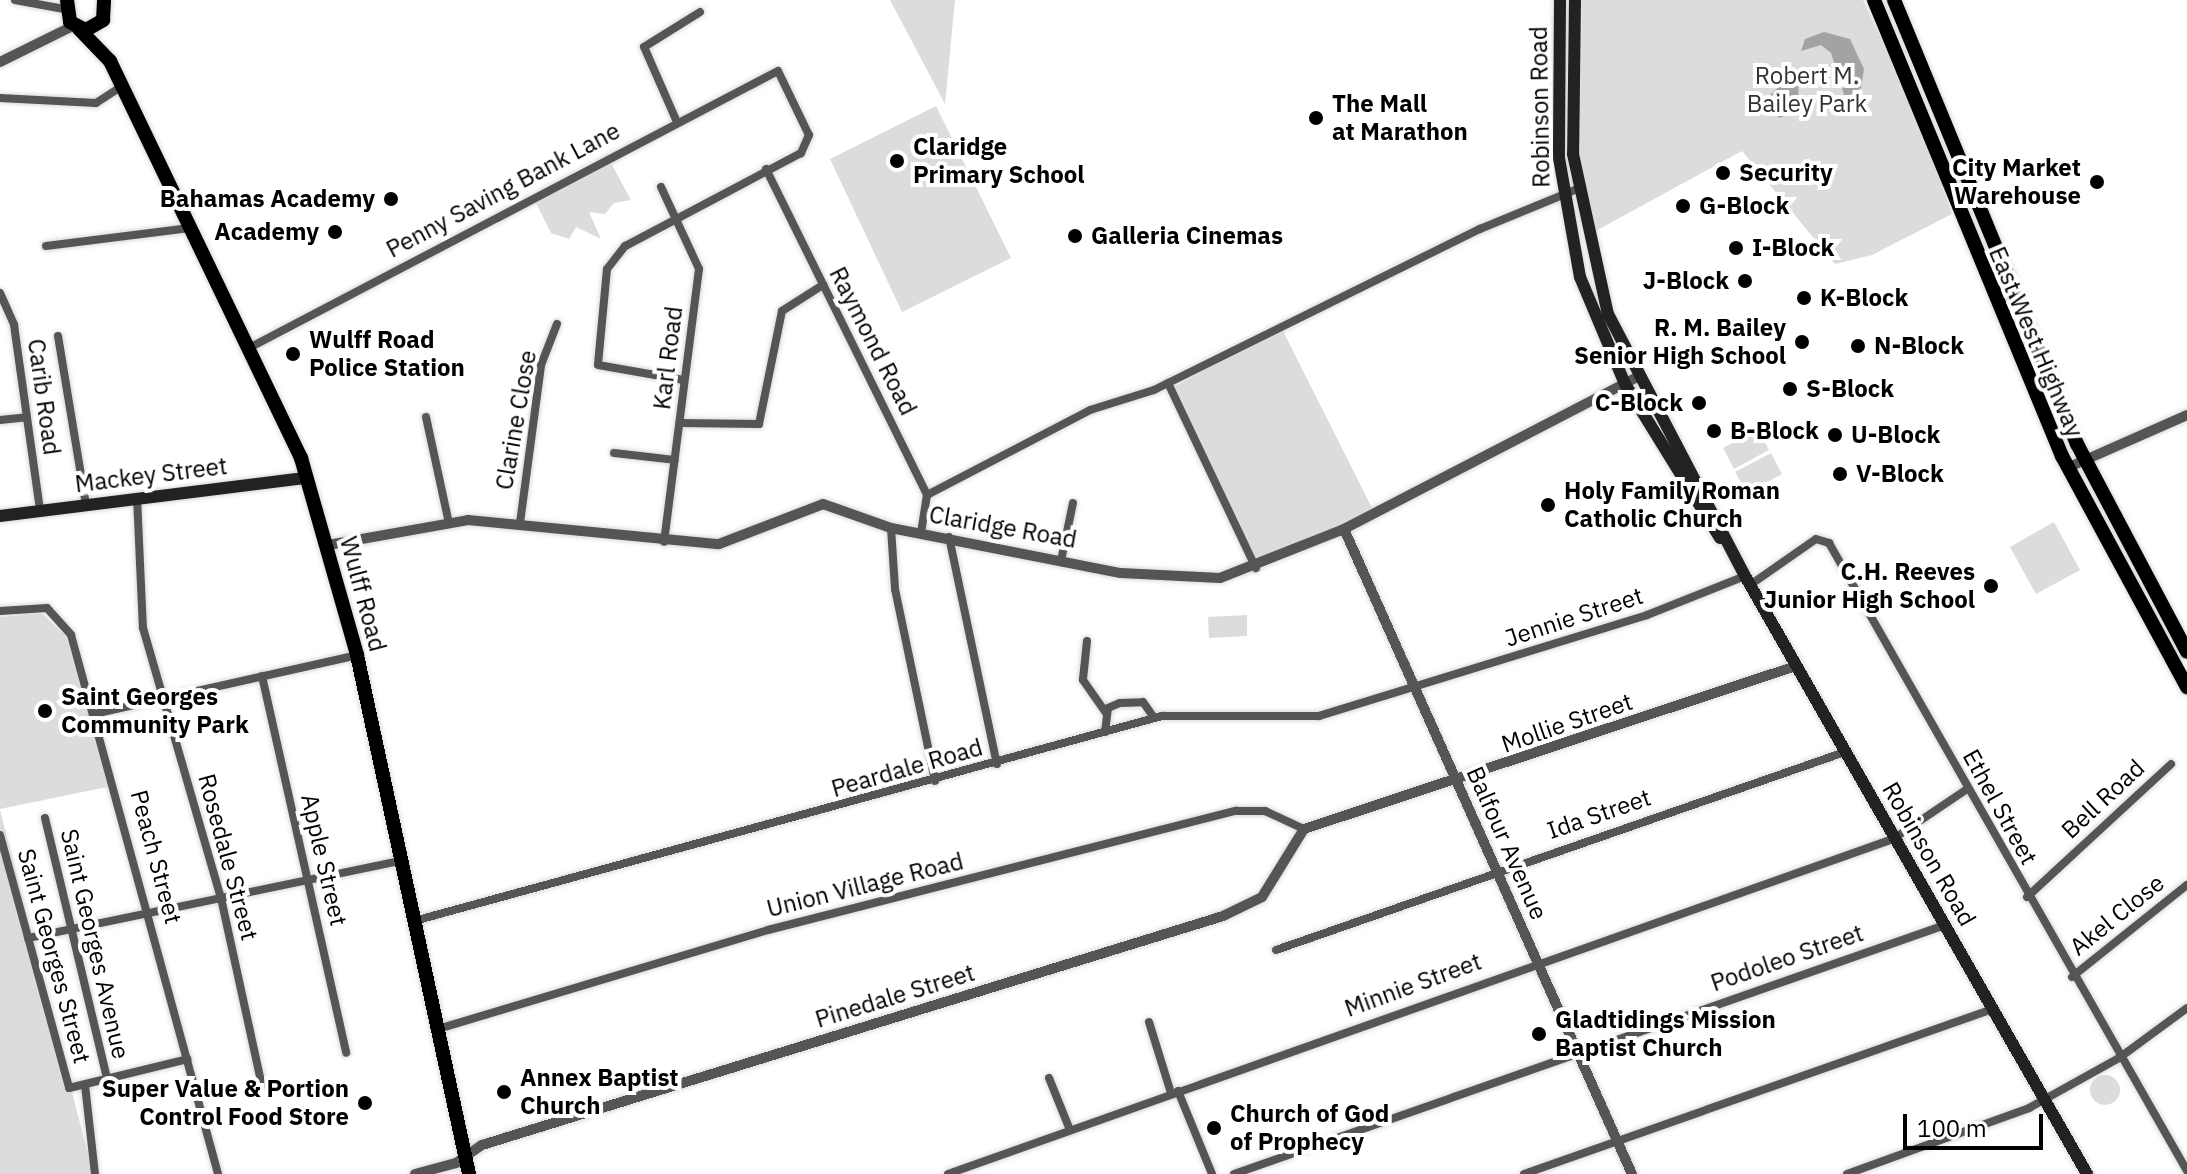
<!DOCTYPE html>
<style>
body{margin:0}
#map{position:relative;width:2187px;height:1174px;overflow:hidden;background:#fff;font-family:"IBM Plex Sans",sans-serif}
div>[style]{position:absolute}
.green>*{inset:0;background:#dcdcdc}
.round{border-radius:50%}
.water>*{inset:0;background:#a3a3a3}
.roads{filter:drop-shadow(0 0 2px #dbdbdb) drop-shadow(0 0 2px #dbdbdb)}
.minor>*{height:8px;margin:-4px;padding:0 4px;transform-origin:4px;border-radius:4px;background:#555}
.tertiary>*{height:10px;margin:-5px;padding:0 5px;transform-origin:5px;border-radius:5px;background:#555}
.secondary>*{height:12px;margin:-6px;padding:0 6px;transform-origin:6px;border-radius:6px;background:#222}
.primary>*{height:14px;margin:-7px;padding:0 7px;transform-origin:7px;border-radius:7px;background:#000}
.trunk>*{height:14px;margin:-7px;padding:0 7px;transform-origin:7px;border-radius:7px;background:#000}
.dots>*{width:22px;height:22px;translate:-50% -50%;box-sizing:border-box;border:4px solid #fff;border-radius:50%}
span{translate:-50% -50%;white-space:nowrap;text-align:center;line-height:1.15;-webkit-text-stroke:8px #fff;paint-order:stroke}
.park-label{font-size:24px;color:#333}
.poi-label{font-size:24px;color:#000;font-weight:700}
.left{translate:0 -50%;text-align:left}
.right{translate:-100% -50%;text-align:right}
.street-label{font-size:24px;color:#000}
.scale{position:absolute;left:1903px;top:1114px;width:140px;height:36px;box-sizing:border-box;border:4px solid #000;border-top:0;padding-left:10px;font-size:24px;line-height:28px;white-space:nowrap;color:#000;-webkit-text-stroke:6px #fff;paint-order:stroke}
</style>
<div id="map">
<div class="green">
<i style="clip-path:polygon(890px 0,955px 0,945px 104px)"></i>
<i style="clip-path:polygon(1582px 0,1863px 0,1914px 109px,1952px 214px,1872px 255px,1835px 264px,1742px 151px,1592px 233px,1579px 166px)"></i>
<i style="clip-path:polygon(936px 106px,1011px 258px,902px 312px,830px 159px)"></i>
<i style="clip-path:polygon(611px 163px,631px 200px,614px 203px,605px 214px,589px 212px,601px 239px,576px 227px,569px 239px,551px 233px,536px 203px)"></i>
<i style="clip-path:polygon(1281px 327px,1375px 514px,1258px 563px,1172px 388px)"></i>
<i style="clip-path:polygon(1758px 429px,1769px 450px,1734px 469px,1723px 448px)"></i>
<i style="clip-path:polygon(1771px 453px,1782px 474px,1747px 493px,1735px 472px)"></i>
<i style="clip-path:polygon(2054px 522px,2080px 570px,2036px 594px,2010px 547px)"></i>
<i style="clip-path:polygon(41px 613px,66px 636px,112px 786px,0 809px,0 617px)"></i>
<i style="clip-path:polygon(1247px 615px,1247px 636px,1209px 638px,1208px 617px)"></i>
<i style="clip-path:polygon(0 810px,93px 1174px,0 1174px)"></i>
<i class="round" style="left:2090px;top:1075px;width:30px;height:30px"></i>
</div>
<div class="water">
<i style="clip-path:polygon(1824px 32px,1850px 39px,1864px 69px,1861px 88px,1845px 98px,1831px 53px,1821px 45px,1801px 51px,1805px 39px)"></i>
<i style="clip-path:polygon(1799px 68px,1798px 111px,1779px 118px,1770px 95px)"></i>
</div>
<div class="roads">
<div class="minor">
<i style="left:15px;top:0;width:50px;rotate:10.4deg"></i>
<i style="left:0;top:98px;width:96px;rotate:3deg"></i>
<i style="left:96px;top:103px;width:31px;rotate:-33deg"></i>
<i style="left:677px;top:122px;width:82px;rotate:-113.7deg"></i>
<i style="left:644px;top:47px;width:66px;rotate:-32deg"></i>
<i style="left:766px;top:169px;width:364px;rotate:63.7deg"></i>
<i style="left:927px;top:495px;width:38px;rotate:99deg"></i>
<i style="left:661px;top:187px;width:90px;rotate:65.1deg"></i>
<i style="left:699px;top:269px;width:275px;rotate:97.3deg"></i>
<i style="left:46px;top:246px;width:145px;rotate:-7.1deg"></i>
<i style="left:0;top:293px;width:35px;rotate:66deg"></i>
<i style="left:14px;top:325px;width:188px;rotate:82deg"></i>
<i style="left:58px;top:336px;width:171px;rotate:80.6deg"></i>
<i style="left:249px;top:348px;width:597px;rotate:-27.64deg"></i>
<i style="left:778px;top:71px;width:71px;rotate:64.2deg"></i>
<i style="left:809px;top:135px;width:20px;rotate:114deg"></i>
<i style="left:801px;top:153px;width:199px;rotate:152.1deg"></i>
<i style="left:625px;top:246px;width:29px;rotate:128deg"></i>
<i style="left:607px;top:269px;width:96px;rotate:95.4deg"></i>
<i style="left:598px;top:365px;width:87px;rotate:9.9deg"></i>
<i style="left:1168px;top:383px;width:205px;rotate:64.6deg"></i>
<i style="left:426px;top:417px;width:108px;rotate:77.8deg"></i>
<i style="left:0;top:420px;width:27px;rotate:-6deg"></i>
<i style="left:680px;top:423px;width:79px;rotate:0.7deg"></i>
<i style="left:759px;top:424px;width:115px;rotate:-78.5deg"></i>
<i style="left:782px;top:311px;width:49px;rotate:-32.4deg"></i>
<i style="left:614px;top:453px;width:61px;rotate:6.5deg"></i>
<i style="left:927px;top:495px;width:184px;rotate:-27.5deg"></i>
<i style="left:1090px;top:410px;width:67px;rotate:-17.4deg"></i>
<i style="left:1154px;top:390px;width:364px;rotate:-26.3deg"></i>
<i style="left:1480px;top:229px;width:105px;rotate:-22.4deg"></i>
<i style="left:137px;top:497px;width:131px;rotate:87.4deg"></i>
<i style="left:143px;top:628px;width:281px;rotate:73.9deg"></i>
<i style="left:221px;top:898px;width:192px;rotate:77.7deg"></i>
<i style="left:520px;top:523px;width:159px;rotate:-82.4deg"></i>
<i style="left:541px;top:365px;width:44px;rotate:-68.7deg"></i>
<i style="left:891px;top:528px;width:61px;rotate:86.2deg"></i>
<i style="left:895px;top:589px;width:196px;rotate:78.2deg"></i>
<i style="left:949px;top:537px;width:232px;rotate:78.1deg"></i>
<i style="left:1062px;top:556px;width:54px;rotate:-78.3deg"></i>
<i style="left:1750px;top:585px;width:80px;rotate:-34.9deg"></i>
<i style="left:1816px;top:539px;width:14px;rotate:17deg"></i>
<i style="left:1829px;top:543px;width:723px;rotate:60.31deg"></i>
<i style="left:0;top:611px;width:47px;rotate:-3.7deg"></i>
<i style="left:47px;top:608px;width:36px;rotate:48deg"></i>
<i style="left:71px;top:635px;width:559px;rotate:74.74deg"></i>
<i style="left:1087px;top:641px;width:39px;rotate:96deg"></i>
<i style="left:1083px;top:680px;width:40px;rotate:55.1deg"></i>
<i style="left:262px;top:676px;width:386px;rotate:77.4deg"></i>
<i style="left:94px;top:714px;width:270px;rotate:-12.6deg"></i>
<i style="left:1105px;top:732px;width:24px;rotate:-83deg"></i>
<i style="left:1108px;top:708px;width:13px;rotate:-23deg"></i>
<i style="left:1120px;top:703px;width:23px;rotate:-2deg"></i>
<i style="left:1143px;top:702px;width:19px;rotate:55deg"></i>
<i style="left:45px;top:818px;width:268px;rotate:76.6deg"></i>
<i style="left:0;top:835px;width:262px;rotate:74.7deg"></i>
<i style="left:69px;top:1088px;width:122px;rotate:-13.7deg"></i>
<i style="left:2027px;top:897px;width:196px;rotate:-42.7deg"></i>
<i style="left:414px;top:921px;width:776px;rotate:-15.33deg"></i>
<i style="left:1162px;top:716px;width:157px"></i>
<i style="left:1319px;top:716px;width:343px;rotate:-17.1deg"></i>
<i style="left:1647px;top:615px;width:105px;rotate:-21.7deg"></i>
<i style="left:28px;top:938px;width:381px;rotate:-11.7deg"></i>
<i style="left:1276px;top:950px;width:602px;rotate:-19.19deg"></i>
<i style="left:2072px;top:977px;width:147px;rotate:-38.7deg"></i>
<i style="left:1149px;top:1022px;width:74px;rotate:72.8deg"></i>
<i style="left:438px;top:1029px;width:345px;rotate:-16.7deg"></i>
<i style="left:768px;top:930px;width:483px;rotate:-14.3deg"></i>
<i style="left:1236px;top:811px;width:29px"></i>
<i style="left:1265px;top:811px;width:43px;rotate:24.8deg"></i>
<i style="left:1049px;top:1078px;width:56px;rotate:68deg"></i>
<i style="left:85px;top:1085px;width:90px;rotate:83.6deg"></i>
<i style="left:1178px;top:1091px;width:90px;rotate:67.7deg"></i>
<i style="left:948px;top:1174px;width:1003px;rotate:-19.52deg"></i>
<i style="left:1893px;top:839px;width:89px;rotate:-34deg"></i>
<i style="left:1234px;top:1174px;width:753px;rotate:-19.3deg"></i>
<i style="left:1524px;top:1174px;width:497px;rotate:-19.4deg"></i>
<i style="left:1847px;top:1174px;width:194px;rotate:-19.9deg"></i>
<i style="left:2029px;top:1108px;width:103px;rotate:-29.1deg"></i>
<i style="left:2119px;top:1058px;width:84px;rotate:-36.3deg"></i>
</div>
<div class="tertiary">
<i style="left:0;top:62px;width:81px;rotate:-26.3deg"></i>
<i style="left:2067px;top:468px;width:131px;rotate:-23.8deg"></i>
<i style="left:1344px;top:529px;width:706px;rotate:65.94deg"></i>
<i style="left:328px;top:545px;width:142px;rotate:-10.1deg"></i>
<i style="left:468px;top:520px;width:252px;rotate:5.5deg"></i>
<i style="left:719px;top:544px;width:111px;rotate:-21deg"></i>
<i style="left:823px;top:504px;width:72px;rotate:19.4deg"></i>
<i style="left:891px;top:528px;width:234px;rotate:11.1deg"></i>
<i style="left:1121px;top:573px;width:99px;rotate:2.9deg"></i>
<i style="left:1220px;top:578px;width:133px;rotate:-21.6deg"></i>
<i style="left:1344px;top:529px;width:330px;rotate:-27.4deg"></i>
<i style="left:415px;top:1174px;width:42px;rotate:-15deg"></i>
<i style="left:456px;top:1163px;width:32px;rotate:-35deg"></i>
<i style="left:482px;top:1145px;width:776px;rotate:-17.17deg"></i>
<i style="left:1223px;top:916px;width:43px;rotate:-26deg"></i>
<i style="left:1262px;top:897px;width:80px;rotate:-58.3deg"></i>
<i style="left:1304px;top:829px;width:518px;rotate:-18.33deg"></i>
</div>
<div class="secondary">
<i style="left:1560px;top:0;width:158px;rotate:90.4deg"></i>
<i style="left:1559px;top:158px;width:121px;rotate:80deg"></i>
<i style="left:1580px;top:277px;width:116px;rotate:67.2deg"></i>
<i style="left:1625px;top:384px;width:181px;rotate:58.3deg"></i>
<i style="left:1575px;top:0;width:154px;rotate:90.7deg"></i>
<i style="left:1573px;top:154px;width:164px;rotate:77.7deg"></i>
<i style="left:1608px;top:314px;width:296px;rotate:62.4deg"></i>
<i style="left:1745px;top:576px;width:689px;rotate:60.23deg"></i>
<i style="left:0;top:516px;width:309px;rotate:-7.1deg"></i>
</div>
<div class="primary">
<i style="left:67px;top:0;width:22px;rotate:82deg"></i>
<i style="left:70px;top:22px;width:18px;rotate:27deg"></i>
<i style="left:86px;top:30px;width:20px;rotate:-30deg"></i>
<i style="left:103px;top:20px;width:20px;rotate:-87deg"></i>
<i style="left:79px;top:29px;width:45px;rotate:45.9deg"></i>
<i style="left:110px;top:61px;width:441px;rotate:64.3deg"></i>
<i style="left:301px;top:458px;width:205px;rotate:74.1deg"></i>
<i style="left:357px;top:655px;width:531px;rotate:77.82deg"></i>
</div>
<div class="trunk">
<i style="left:1874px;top:0;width:493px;rotate:67.6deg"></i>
<i style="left:2062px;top:456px;width:263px;rotate:61.6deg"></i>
<i style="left:1894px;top:0;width:480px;rotate:67.6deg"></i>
<i style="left:2077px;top:444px;width:235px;rotate:62.1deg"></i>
</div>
</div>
<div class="dots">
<i style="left:1316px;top:118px;background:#000"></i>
<i style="left:897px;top:161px;background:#000"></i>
<i style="left:1723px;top:173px;background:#000"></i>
<i style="left:2097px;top:182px;background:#000"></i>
<i style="left:391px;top:199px;background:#000"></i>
<i style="left:1683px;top:206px;background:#000"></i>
<i style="left:335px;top:232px;background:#000"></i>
<i style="left:1075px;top:236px;background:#000"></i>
<i style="left:1736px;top:248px;background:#000"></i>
<i style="left:1745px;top:281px;background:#000"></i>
<i style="left:1804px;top:298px;background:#000"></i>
<i style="left:1802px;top:342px;background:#000"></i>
<i style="left:1858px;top:346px;background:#000"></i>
<i style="left:293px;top:354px;background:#000"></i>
<i style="left:1790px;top:389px;background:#000"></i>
<i style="left:1699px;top:403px;background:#000"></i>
<i style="left:1714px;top:431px;background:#000"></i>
<i style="left:1835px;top:435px;background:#000"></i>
<i style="left:1840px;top:474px;background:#000"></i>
<i style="left:1548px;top:505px;background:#000"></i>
<i style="left:1991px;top:586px;background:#000"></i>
<i style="left:45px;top:711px;background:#000"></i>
<i style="left:1539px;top:1034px;background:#000"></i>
<i style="left:504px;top:1092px;background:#000"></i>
<i style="left:365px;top:1103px;background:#000"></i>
<i style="left:1214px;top:1128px;background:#000"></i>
</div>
<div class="park-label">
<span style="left:1807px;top:90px">Robert M.<br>Bailey Park</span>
</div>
<div class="poi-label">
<span class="left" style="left:1332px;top:118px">The Mall<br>at Marathon</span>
<span class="left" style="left:913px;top:161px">Claridge<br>Primary School</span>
<span class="right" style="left:2081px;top:182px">City Market<br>Warehouse</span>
<span class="left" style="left:1739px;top:173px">Security</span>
<span class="right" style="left:375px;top:199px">Bahamas Academy</span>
<span class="left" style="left:1699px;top:206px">G-Block</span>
<span class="right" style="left:319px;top:232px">Academy</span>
<span class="left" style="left:1091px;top:236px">Galleria Cinemas</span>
<span class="left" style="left:1752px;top:248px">I-Block</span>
<span class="right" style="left:1729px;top:281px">J-Block</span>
<span class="left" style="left:1820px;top:298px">K-Block</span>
<span class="right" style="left:1786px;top:342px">R. M. Bailey<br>Senior High School</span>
<span class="left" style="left:309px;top:354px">Wulff Road<br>Police Station</span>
<span class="left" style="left:1874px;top:346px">N-Block</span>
<span class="left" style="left:1806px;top:389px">S-Block</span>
<span class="right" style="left:1683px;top:403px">C-Block</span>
<span class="left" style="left:1730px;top:431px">B-Block</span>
<span class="left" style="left:1851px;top:435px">U-Block</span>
<span class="left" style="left:1856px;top:474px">V-Block</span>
<span class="left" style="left:1564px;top:505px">Holy Family Roman<br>Catholic Church</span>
<span class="right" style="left:1975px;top:586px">C.H. Reeves<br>Junior High School</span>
<span class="left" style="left:61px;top:711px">Saint Georges<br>Community Park</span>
<span class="left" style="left:1555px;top:1034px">Gladtidings Mission<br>Baptist Church</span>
<span class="left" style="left:520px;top:1092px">Annex Baptist<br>Church</span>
<span class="right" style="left:349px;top:1103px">Super Value &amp; Portion<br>Control Food Store</span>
<span class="left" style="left:1230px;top:1128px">Church of God<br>of Prophecy</span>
</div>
<div class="street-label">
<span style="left:1540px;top:107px;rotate:-91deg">Robinson Road</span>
<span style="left:503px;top:190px;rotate:-28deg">Penny Saving Bank Lane</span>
<span style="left:873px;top:341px;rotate:63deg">Raymond Road</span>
<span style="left:2036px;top:342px;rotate:67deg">East West Highway</span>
<span style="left:668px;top:358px;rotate:-83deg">Karl Road</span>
<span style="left:44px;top:397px;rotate:82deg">Carib Road</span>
<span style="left:516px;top:420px;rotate:-80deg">Clarine Close</span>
<span style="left:151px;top:475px;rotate:-7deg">Mackey Street</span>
<span style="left:1003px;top:527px;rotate:10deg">Claridge Road</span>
<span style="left:363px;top:594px;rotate:75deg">Wulff Road</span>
<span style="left:1574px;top:617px;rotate:-18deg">Jennie Street</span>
<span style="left:1567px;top:723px;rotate:-19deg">Mollie Street</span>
<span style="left:907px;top:768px;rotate:-16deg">Peardale Road</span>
<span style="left:2103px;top:799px;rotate:-43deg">Bell Road</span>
<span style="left:2000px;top:807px;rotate:61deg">Ethel Street</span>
<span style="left:1599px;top:814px;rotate:-19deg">Ida Street</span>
<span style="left:1507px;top:843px;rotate:66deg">Balfour Avenue</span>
<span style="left:1929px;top:854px;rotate:60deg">Robinson Road</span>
<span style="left:156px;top:857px;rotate:75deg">Peach Street</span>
<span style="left:228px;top:857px;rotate:75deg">Rosedale Street</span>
<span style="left:324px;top:860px;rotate:77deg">Apple Street</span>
<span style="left:865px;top:885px;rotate:-14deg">Union Village Road</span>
<span style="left:2117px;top:915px;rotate:-39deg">Akel Close</span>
<span style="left:95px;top:944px;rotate:77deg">Saint Georges Avenue</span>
<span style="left:54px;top:956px;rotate:75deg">Saint Georges Street</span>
<span style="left:1787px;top:958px;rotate:-19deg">Podoleo Street</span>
<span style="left:1413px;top:985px;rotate:-20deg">Minnie Street</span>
<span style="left:895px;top:996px;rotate:-17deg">Pinedale Street</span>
</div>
<div class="scale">100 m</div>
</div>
